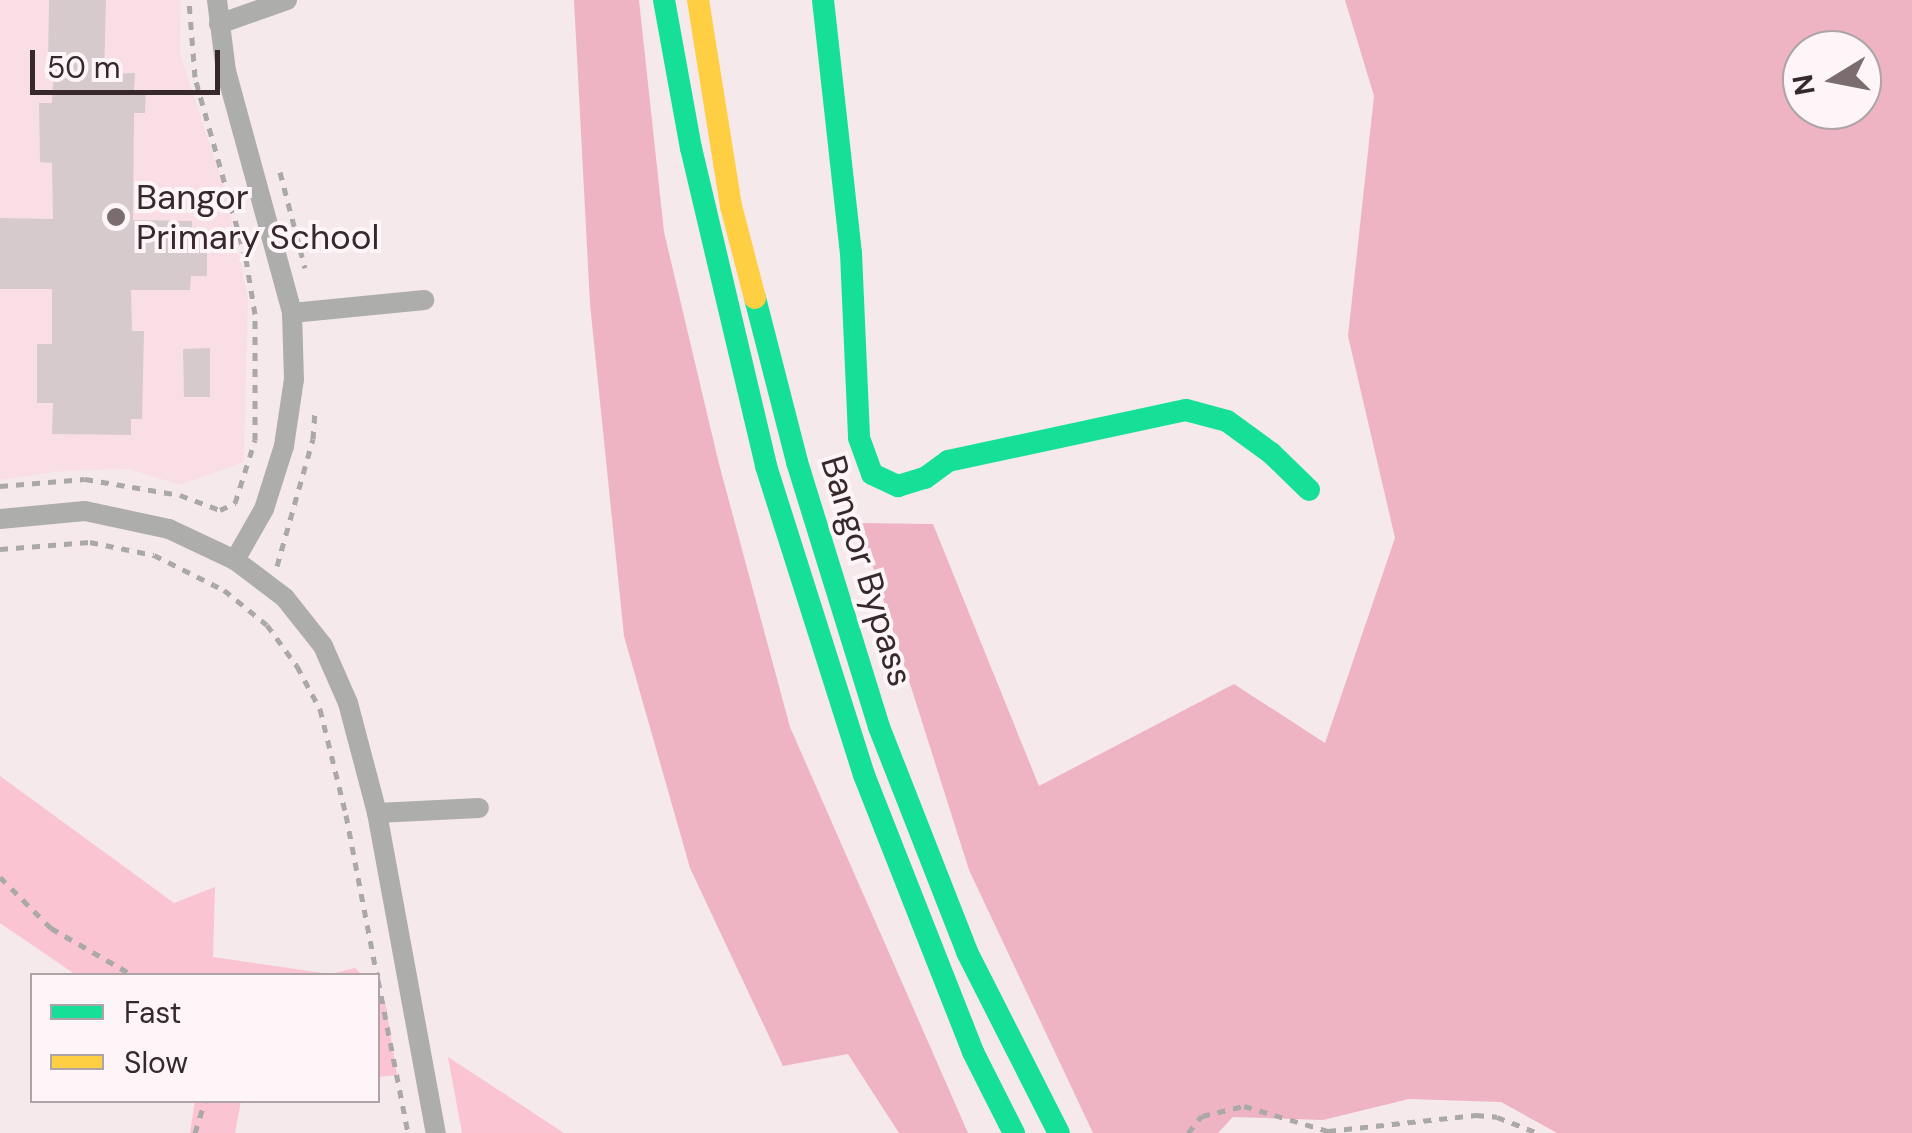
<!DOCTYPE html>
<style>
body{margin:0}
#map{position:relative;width:1912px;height:1133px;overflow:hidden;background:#f5e9ec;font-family:"DM Sans",sans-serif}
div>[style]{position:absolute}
.built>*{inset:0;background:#f9dfe5}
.green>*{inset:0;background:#fac4d3}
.forest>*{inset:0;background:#efb4c4}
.building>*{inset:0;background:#d7cacd}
.path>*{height:5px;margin-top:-2.5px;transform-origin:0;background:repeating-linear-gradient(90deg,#aba8a8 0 8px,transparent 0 16px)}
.street>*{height:20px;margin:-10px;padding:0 10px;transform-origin:10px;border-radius:10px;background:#adadab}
.fast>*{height:22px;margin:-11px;padding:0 11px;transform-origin:11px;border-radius:11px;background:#16e098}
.slow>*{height:22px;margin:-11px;padding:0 11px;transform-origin:11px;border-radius:11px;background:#ffcf43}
.dots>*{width:28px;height:28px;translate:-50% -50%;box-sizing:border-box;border:5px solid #fdf5f7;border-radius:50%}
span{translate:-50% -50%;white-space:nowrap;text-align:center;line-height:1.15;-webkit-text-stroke:8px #fdf5f7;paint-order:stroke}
.poi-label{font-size:35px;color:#37282c}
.left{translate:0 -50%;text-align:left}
.street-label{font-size:35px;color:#37282c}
.legend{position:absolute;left:30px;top:973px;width:350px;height:130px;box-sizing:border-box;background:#fdf5f7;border:2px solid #aea3a6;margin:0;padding:12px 18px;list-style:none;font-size:30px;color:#37282c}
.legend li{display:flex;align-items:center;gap:20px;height:50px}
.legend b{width:50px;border:2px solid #aea3a6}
.north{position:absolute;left:1782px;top:30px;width:100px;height:100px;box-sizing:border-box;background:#fdf5f7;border:2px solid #aea3a6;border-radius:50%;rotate:260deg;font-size:28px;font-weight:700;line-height:40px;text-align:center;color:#37282c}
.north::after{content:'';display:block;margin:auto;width:35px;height:45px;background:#7a6c6f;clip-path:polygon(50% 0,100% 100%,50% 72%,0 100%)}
.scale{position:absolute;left:30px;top:50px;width:190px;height:45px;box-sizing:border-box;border:5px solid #37282c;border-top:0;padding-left:12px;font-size:30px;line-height:35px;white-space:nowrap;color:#37282c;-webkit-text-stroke:8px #fdf5f7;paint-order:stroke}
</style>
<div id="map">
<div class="built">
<i style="clip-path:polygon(0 0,181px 0,180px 54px,225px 190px,248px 297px,244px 462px,180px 485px,129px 469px,64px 471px,0 480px)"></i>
</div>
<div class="green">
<i style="clip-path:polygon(0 776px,174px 903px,215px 887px,213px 957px,330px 974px,355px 968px,362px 975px,76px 975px,0 923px)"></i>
<i style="clip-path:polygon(378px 993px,385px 1001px,397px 1075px,378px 1077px)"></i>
<i style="clip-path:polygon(448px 1057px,564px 1133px,462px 1133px)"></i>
<i style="clip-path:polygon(195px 1101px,241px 1101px,235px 1133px,190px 1133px)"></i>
</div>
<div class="forest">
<i style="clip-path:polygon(574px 0,639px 0,664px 232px,719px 464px,790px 727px,968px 1133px,899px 1133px,848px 1054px,783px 1066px,690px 868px,624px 636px,590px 304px)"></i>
<i style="clip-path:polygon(evenodd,1345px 0,1912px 0,1912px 1133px,1557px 1133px,1501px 1102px,1409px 1099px,1323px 1120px,1233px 1117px,1218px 1133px,1093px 1133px,969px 870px,859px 523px,933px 524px,1039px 786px,1234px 684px,1325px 743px,1395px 538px,1348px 336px,1374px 96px,1345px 0,1862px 50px,1862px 110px,1802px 110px,1802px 50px,1862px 50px)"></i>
</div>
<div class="building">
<i style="clip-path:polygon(49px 0,106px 0,104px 74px,135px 73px,134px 90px,146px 90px,145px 113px,134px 113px,133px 220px,192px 221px,192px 233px,207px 234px,207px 276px,191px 276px,190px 290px,131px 290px,132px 331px,144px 331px,142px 419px,131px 419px,131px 435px,52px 434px,53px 403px,37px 403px,37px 344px,52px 344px,52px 289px,0 289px,0 218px,53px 219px,52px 163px,40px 162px,39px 103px,52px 103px,54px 62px,48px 62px)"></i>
<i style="clip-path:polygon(210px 348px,210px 397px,184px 397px,183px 349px)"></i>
</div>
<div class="path">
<i style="left:280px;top:172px;width:99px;rotate:75.4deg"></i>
<i style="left:0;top:486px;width:85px;rotate:-4.7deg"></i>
<i style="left:85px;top:479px;width:96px;rotate:9.6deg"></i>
<i style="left:180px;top:495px;width:43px;rotate:20.6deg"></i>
<i style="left:220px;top:510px;width:17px;rotate:-25deg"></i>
<i style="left:235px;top:503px;width:66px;rotate:-72.4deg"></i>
<i style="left:255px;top:440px;width:126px;rotate:-90deg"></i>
<i style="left:255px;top:314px;width:56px;rotate:-99.3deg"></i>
<i style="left:246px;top:259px;width:189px;rotate:-105.7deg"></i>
<i style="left:195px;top:77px;width:77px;rotate:-94.5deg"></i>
<i style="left:0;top:549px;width:90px;rotate:-4.4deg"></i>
<i style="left:90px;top:542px;width:65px;rotate:11.5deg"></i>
<i style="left:154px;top:555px;width:78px;rotate:26.6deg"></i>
<i style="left:224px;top:590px;width:55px;rotate:39.1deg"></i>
<i style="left:267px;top:625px;width:51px;rotate:53.8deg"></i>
<i style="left:297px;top:666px;width:49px;rotate:61.9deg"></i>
<i style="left:320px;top:709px;width:109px;rotate:76.2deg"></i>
<i style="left:346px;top:815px;width:164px;rotate:79.1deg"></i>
<i style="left:277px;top:566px;width:132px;rotate:-74.2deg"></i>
<i style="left:313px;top:439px;width:31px;rotate:-86deg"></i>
<i style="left:0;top:877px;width:72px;rotate:45deg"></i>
<i style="left:51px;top:928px;width:96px;rotate:30deg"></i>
<i style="left:378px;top:980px;width:156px;rotate:78.9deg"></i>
<i style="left:195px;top:1133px;width:34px;rotate:-73deg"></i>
<i style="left:1188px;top:1133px;width:22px;rotate:-51deg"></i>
<i style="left:1202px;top:1116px;width:43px;rotate:-13.4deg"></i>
<i style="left:1244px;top:1106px;width:88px;rotate:16.6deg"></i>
<i style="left:1328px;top:1131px;width:149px;rotate:-6.2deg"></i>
<i style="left:1476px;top:1115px;width:21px;rotate:5deg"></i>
<i style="left:1497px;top:1117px;width:44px;rotate:21.3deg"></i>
</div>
<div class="street">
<i style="left:217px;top:0;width:72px;rotate:82.8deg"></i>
<i style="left:226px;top:71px;width:251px;rotate:74.7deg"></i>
<i style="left:292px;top:313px;width:66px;rotate:88.3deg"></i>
<i style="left:294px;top:379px;width:68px;rotate:98.5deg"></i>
<i style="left:284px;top:446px;width:66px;rotate:107.6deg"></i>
<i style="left:264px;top:509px;width:59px;rotate:119.6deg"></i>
<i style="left:219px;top:24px;width:72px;rotate:-19.4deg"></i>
<i style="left:292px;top:313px;width:133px;rotate:-5.6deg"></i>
<i style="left:0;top:519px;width:85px;rotate:-5.4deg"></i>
<i style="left:85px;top:511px;width:86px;rotate:12.1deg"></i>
<i style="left:169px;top:529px;width:73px;rotate:25.2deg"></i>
<i style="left:235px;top:560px;width:63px;rotate:37.2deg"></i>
<i style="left:285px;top:598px;width:61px;rotate:51.6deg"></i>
<i style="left:323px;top:646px;width:62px;rotate:66.3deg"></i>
<i style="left:348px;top:703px;width:114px;rotate:75.2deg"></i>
<i style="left:377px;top:813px;width:325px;rotate:79.6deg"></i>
<i style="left:377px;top:813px;width:102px;rotate:-2.8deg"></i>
</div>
<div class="fast">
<i style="left:664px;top:0;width:150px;rotate:79.7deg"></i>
<i style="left:691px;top:148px;width:327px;rotate:76.7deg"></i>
<i style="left:766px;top:466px;width:324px;rotate:72.4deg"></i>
<i style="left:864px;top:775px;width:298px;rotate:68.5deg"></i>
<i style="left:973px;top:1052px;width:91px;rotate:63.2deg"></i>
<i style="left:823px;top:0;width:255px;rotate:83.7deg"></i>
<i style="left:851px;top:253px;width:185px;rotate:87.5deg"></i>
<i style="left:859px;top:438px;width:38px;rotate:70deg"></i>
<i style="left:872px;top:474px;width:29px;rotate:25deg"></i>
<i style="left:898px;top:486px;width:28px;rotate:-17deg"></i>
<i style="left:925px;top:478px;width:29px;rotate:-36deg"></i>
<i style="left:948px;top:461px;width:243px;rotate:-12.1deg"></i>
<i style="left:1186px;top:410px;width:42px;rotate:15deg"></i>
<i style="left:1227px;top:421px;width:54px;rotate:36deg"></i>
<i style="left:1271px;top:453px;width:53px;rotate:44.2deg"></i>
<i style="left:755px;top:298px;width:169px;rotate:75.6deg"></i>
<i style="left:797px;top:462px;width:277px;rotate:72.8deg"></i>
<i style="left:879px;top:727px;width:242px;rotate:68.6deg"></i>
<i style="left:967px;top:952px;width:203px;rotate:63.1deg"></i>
</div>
<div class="slow">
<i style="left:698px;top:0;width:209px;rotate:80.9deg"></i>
<i style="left:731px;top:206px;width:95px;rotate:75.4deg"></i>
</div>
<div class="dots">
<i style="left:116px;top:217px;background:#7a6c6f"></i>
</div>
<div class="poi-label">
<span class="left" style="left:136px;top:217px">Bangor<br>Primary School</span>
</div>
<div class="street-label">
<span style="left:867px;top:571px;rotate:73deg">Bangor Bypass</span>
</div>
<ul class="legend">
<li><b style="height:12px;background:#16e098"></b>Fast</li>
<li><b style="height:12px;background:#ffcf43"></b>Slow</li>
</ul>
<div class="north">N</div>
<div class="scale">50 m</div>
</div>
